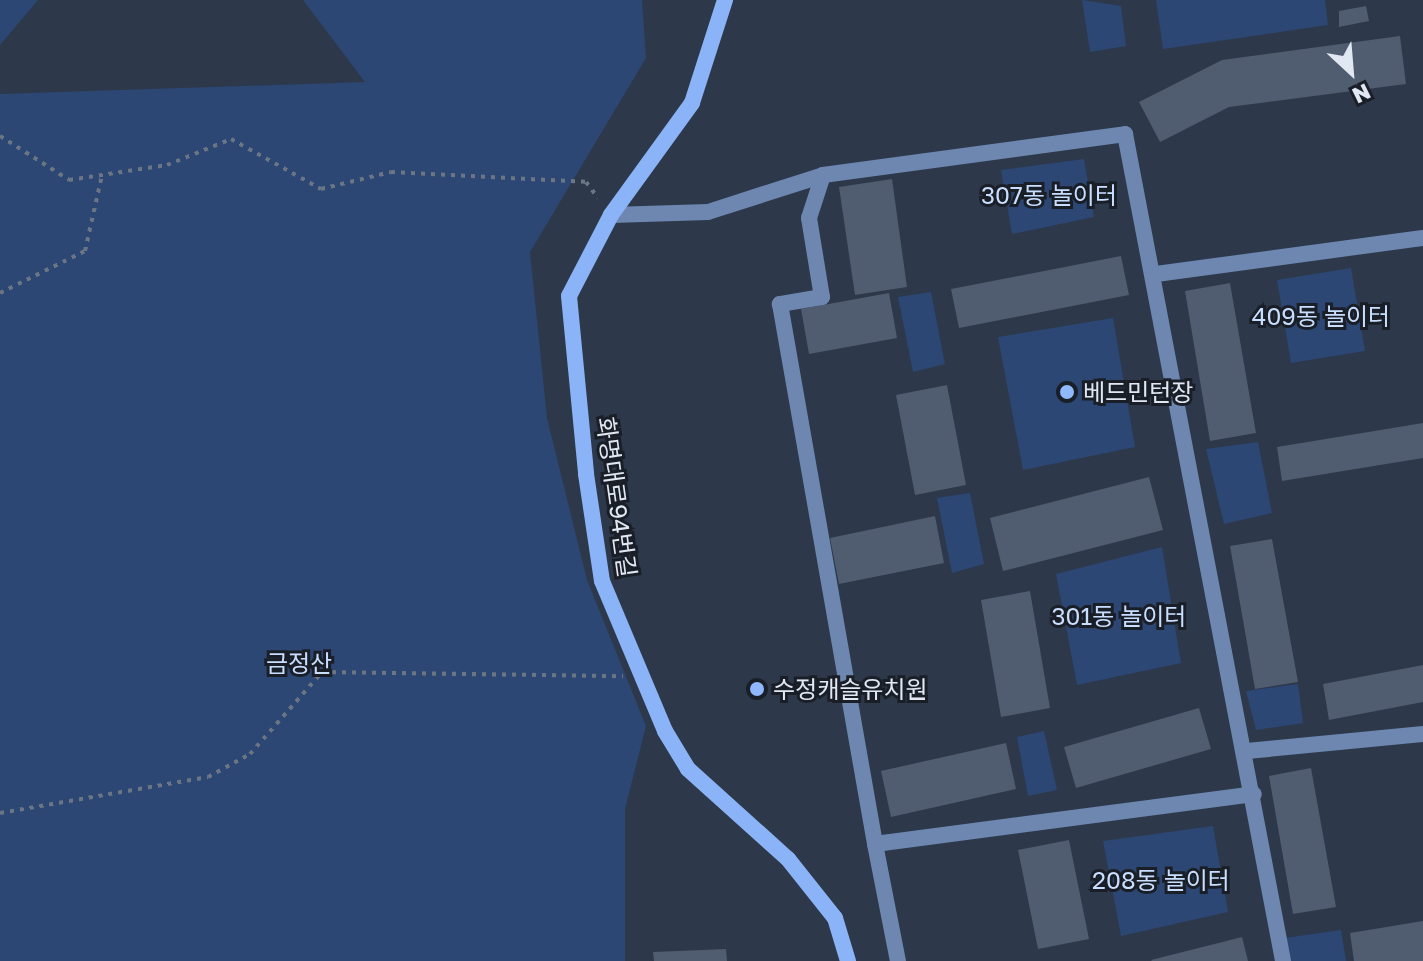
<!DOCTYPE html>
<meta charset="utf-8">
<style>
body{margin:0}
#map{position:relative;width:1423px;height:961px;overflow:hidden;background:#2d384a;font-family:"Golos Text","Noto Sans KR",sans-serif}
div>[style]{position:absolute}
.green>*{inset:0;background:#2c4774}
.building>*{inset:0;background:#505c6f}
.path>*{height:4px;margin-top:-2px;transform-origin:0;background:repeating-linear-gradient(90deg,#6b7584 0 4px,transparent 0 10px)}
.street>*{height:16px;margin:-8px;padding:0 8px;transform-origin:8px;border-radius:8px;background:#6d87b1}
.secondary>*{height:16px;margin:-8px;padding:0 8px;transform-origin:8px;border-radius:8px;background:#8ab4f7}
.dots>*{width:22px;height:22px;translate:-50% -50%;box-sizing:border-box;border:4px solid #1a1f27;border-radius:50%}
span{translate:-50% -50%;white-space:nowrap;text-align:center;line-height:1.15;-webkit-text-stroke:6px #1a1f27;paint-order:stroke}
.park-label{font-size:24px;color:#c9deff}
.poi-label{font-size:24px;color:#e1e8f4}
.left{translate:0 -50%;text-align:left}
.street-label{font-size:24px;color:#e1e8f4}
.north{position:absolute;left:1311px;top:32px;width:80px;height:80px;-webkit-text-stroke:6px #1a1f27;paint-order:stroke;rotate:154deg;font-size:22px;font-weight:700;line-height:32px;text-align:center;color:#e1e8f4}
.north::after{content:'';display:block;margin:auto;width:28px;height:36px;background:#e1e8f4;clip-path:polygon(50% 0,100% 100%,50% 72%,0 100%)}
</style>
<div id="map">
<div class="green">
<i style="clip-path:polygon(0 0,38px 0,0 45px)"></i>
<i style="clip-path:polygon(303px 0,642px 0,646px 58px,530px 252px,547px 418px,587px 580px,646px 726px,625px 809px,625px 961px,0 961px,0 94px,365px 82px)"></i>
<i style="clip-path:polygon(1082px 0,1121px 6px,1126px 46px,1090px 52px)"></i>
<i style="clip-path:polygon(1156px 0,1325px 0,1328px 25px,1163px 49px)"></i>
<i style="clip-path:polygon(1084px 159px,1094px 217px,1012px 234px,1001px 170px)"></i>
<i style="clip-path:polygon(1351px 268px,1365px 351px,1291px 363px,1277px 280px)"></i>
<i style="clip-path:polygon(931px 292px,945px 364px,913px 372px,898px 297px)"></i>
<i style="clip-path:polygon(1113px 318px,1135px 447px,1023px 470px,998px 337px)"></i>
<i style="clip-path:polygon(1258px 442px,1272px 513px,1224px 524px,1206px 449px)"></i>
<i style="clip-path:polygon(970px 493px,984px 564px,952px 573px,937px 498px)"></i>
<i style="clip-path:polygon(1162px 547px,1181px 663px,1077px 685px,1056px 574px)"></i>
<i style="clip-path:polygon(1298px 684px,1303px 723px,1256px 730px,1246px 691px)"></i>
<i style="clip-path:polygon(1044px 731px,1057px 790px,1028px 796px,1017px 737px)"></i>
<i style="clip-path:polygon(1213px 826px,1228px 912px,1121px 936px,1103px 841px)"></i>
<i style="clip-path:polygon(1341px 930px,1346px 961px,1290px 961px,1285px 938px)"></i>
</div>
<div class="building">
<i style="clip-path:polygon(1366px 6px,1369px 21px,1339px 27px,1339px 11px)"></i>
<i style="clip-path:polygon(1400px 36px,1406px 84px,1229px 107px,1160px 142px,1139px 102px,1222px 60px)"></i>
<i style="clip-path:polygon(892px 179px,907px 287px,855px 295px,839px 187px)"></i>
<i style="clip-path:polygon(1121px 256px,1129px 295px,959px 328px,951px 289px)"></i>
<i style="clip-path:polygon(1230px 283px,1256px 433px,1210px 441px,1185px 291px)"></i>
<i style="clip-path:polygon(889px 293px,897px 338px,809px 354px,801px 309px)"></i>
<i style="clip-path:polygon(947px 385px,966px 485px,915px 495px,896px 395px)"></i>
<i style="clip-path:polygon(1423px 423px,1423px 458px,1282px 481px,1277px 447px)"></i>
<i style="clip-path:polygon(1149px 477px,1163px 530px,1003px 571px,990px 518px)"></i>
<i style="clip-path:polygon(935px 516px,944px 563px,839px 584px,830px 538px)"></i>
<i style="clip-path:polygon(1272px 539px,1298px 682px,1255px 689px,1230px 546px)"></i>
<i style="clip-path:polygon(1030px 591px,1050px 708px,1001px 717px,981px 600px)"></i>
<i style="clip-path:polygon(1423px 665px,1423px 702px,1329px 720px,1323px 684px)"></i>
<i style="clip-path:polygon(1199px 708px,1211px 749px,1076px 788px,1064px 747px)"></i>
<i style="clip-path:polygon(1006px 743px,1016px 789px,891px 817px,881px 771px)"></i>
<i style="clip-path:polygon(1311px 768px,1336px 907px,1293px 914px,1269px 776px)"></i>
<i style="clip-path:polygon(1069px 840px,1089px 939px,1038px 949px,1018px 850px)"></i>
<i style="clip-path:polygon(1423px 921px,1423px 961px,1354px 961px,1350px 933px)"></i>
<i style="clip-path:polygon(1242px 937px,1248px 961px,1152px 961px,1151px 960px)"></i>
<i style="clip-path:polygon(726px 949px,727px 961px,654px 961px,653px 952px)"></i>
</div>
<div class="path">
<i style="left:0;top:136px;width:82px;rotate:32.5deg"></i>
<i style="left:69px;top:180px;width:99px;rotate:-8.7deg"></i>
<i style="left:167px;top:165px;width:69px;rotate:-22.1deg"></i>
<i style="left:231px;top:139px;width:103px;rotate:29.1deg"></i>
<i style="left:321px;top:189px;width:72px;rotate:-13.7deg"></i>
<i style="left:391px;top:172px;width:195px;rotate:2.9deg"></i>
<i style="left:586px;top:182px;width:20px;rotate:53deg"></i>
<i style="left:0;top:293px;width:95px;rotate:-26.3deg"></i>
<i style="left:85px;top:251px;width:78px;rotate:-77.4deg"></i>
<i style="left:0;top:813px;width:211px;rotate:-9.8deg"></i>
<i style="left:208px;top:777px;width:48px;rotate:-28.7deg"></i>
<i style="left:250px;top:754px;width:109px;rotate:-48.7deg"></i>
<i style="left:322px;top:672px;width:301px;rotate:0.8deg"></i>
</div>
<div class="street">
<i style="left:823px;top:175px;width:45px;rotate:108deg"></i>
<i style="left:809px;top:218px;width:80px;rotate:80.7deg"></i>
<i style="left:822px;top:297px;width:43px;rotate:170.5deg"></i>
<i style="left:780px;top:304px;width:548px;rotate:80.02deg"></i>
<i style="left:875px;top:844px;width:382px;rotate:-7.5deg"></i>
<i style="left:611px;top:215px;width:97px;rotate:-1.8deg"></i>
<i style="left:708px;top:212px;width:121px;rotate:-17.8deg"></i>
<i style="left:823px;top:175px;width:305px;rotate:-7.7deg"></i>
<i style="left:1125px;top:134px;width:842px;rotate:79.18deg"></i>
<i style="left:1156px;top:274px;width:269px;rotate:-7.7deg"></i>
<i style="left:1247px;top:751px;width:177px;rotate:-5.5deg"></i>
<i style="left:875px;top:844px;width:119px;rotate:78.9deg"></i>
</div>
<div class="secondary">
<i style="left:725px;top:0;width:108px;rotate:107.8deg"></i>
<i style="left:692px;top:103px;width:138px;rotate:125.9deg"></i>
<i style="left:611px;top:215px;width:91px;rotate:117.4deg"></i>
<i style="left:569px;top:296px;width:179px;rotate:84.5deg"></i>
<i style="left:586px;top:474px;width:108px;rotate:81.5deg"></i>
<i style="left:602px;top:581px;width:163px;rotate:67.2deg"></i>
<i style="left:665px;top:731px;width:44px;rotate:58.8deg"></i>
<i style="left:688px;top:769px;width:135px;rotate:42deg"></i>
<i style="left:788px;top:859px;width:75px;rotate:51.5deg"></i>
<i style="left:835px;top:918px;width:45px;rotate:73.2deg"></i>
</div>
<div class="dots">
<i style="left:1067px;top:392px;background:#8fb8fd"></i>
<i style="left:757px;top:689px;background:#8fb8fd"></i>
</div>
<div class="park-label">
<span style="left:1049px;top:195px">307동 놀이터</span>
<span style="left:1321px;top:316px">409동 놀이터</span>
<span style="left:1119px;top:616px">301동 놀이터</span>
<span style="left:299px;top:663px">금정산</span>
<span style="left:1161px;top:880px">208동 놀이터</span>
</div>
<div class="poi-label">
<span class="left" style="left:1083px;top:392px">베드민턴장</span>
<span class="left" style="left:773px;top:689px">수정캐슬유치원</span>
</div>
<div class="street-label">
<span style="left:617px;top:497px;rotate:82deg">화명대로94번길</span>
</div>
<div class="north">N</div>
</div>
